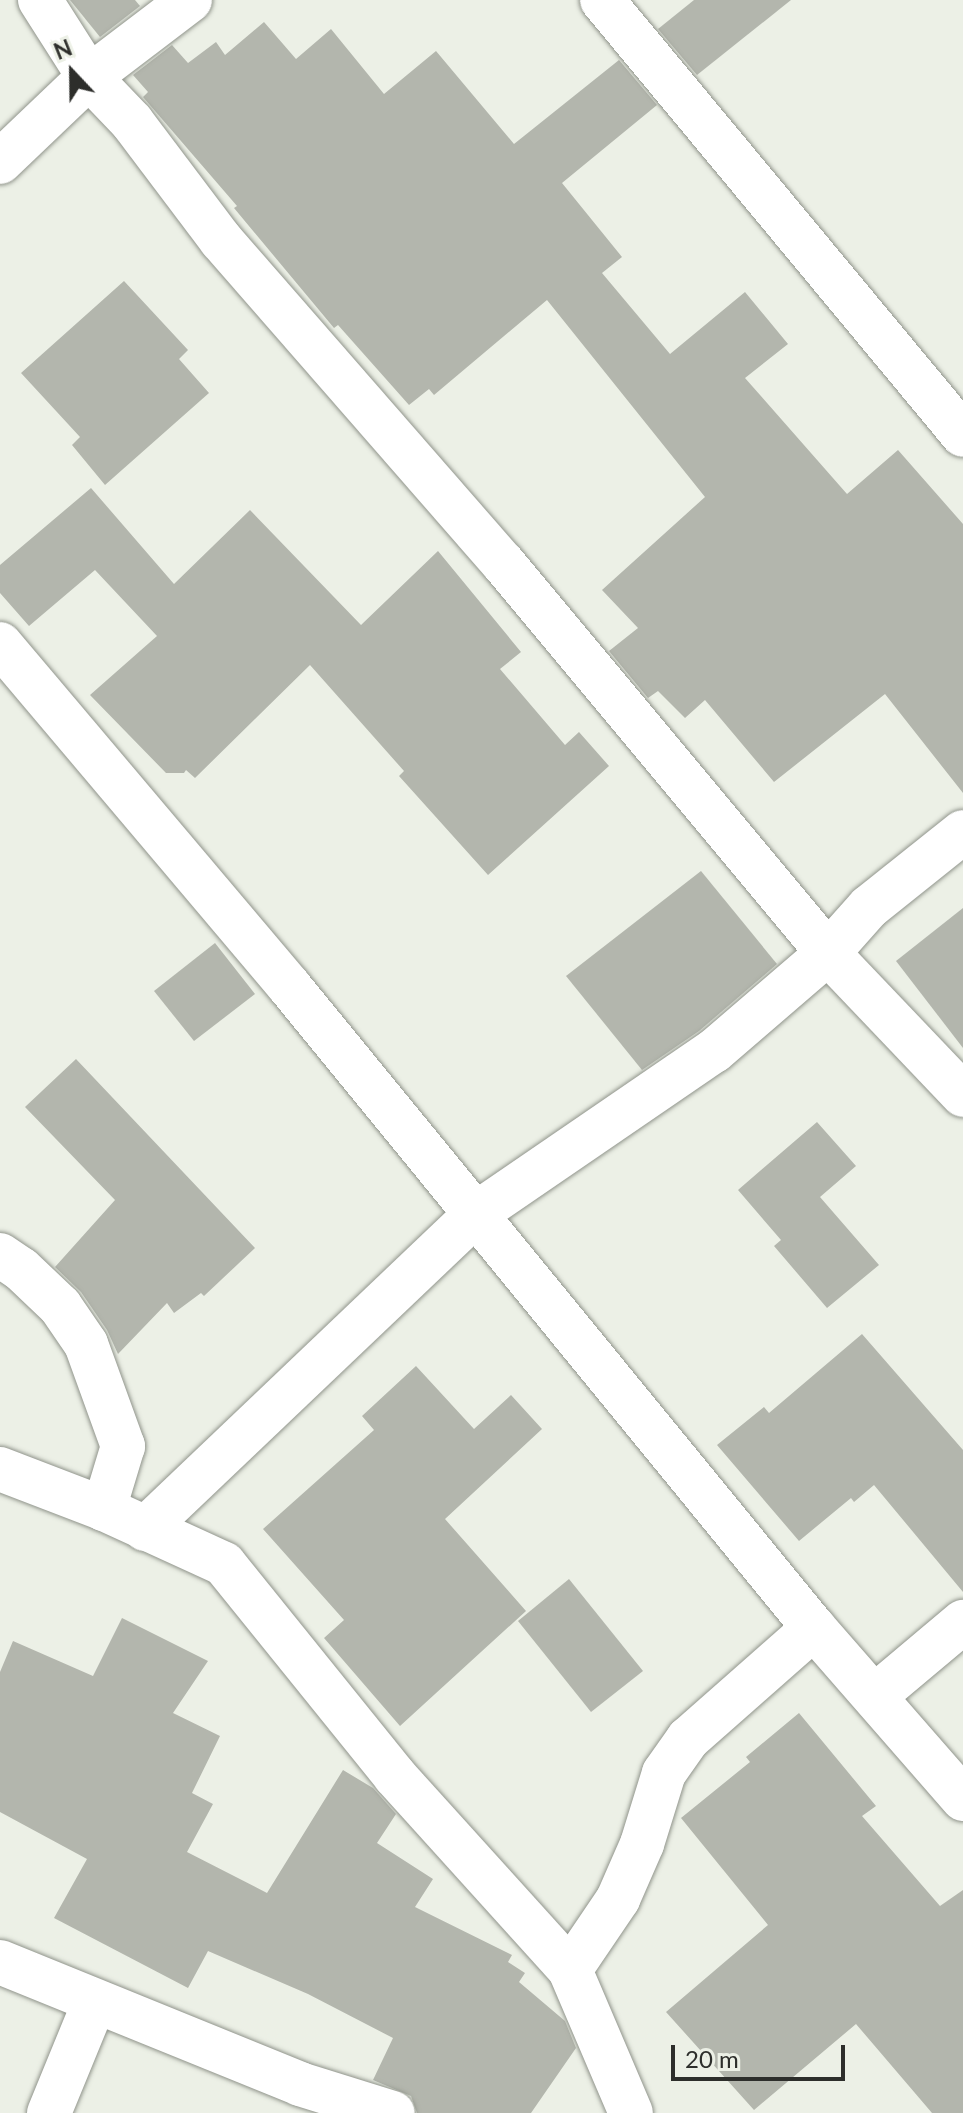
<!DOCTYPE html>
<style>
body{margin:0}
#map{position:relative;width:963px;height:2113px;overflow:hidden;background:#ecf0e6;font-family:Lato,sans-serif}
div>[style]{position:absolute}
.building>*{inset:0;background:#b3b6ad}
.roads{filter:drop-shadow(0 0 2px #90948b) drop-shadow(0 0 2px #90948b)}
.minor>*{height:44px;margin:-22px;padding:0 22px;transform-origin:22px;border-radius:22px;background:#fff}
span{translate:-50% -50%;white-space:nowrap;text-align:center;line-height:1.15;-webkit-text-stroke:7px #ecf0e6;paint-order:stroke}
.north{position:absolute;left:32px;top:32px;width:80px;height:80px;-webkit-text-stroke:6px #ecf0e6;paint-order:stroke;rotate:338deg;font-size:22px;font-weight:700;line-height:32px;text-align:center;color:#2d2e2b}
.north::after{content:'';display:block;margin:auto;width:28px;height:36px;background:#2d2e2b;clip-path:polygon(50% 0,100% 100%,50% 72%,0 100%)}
.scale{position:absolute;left:671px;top:2045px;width:174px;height:36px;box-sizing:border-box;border:4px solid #2d2e2b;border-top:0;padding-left:10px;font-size:24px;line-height:28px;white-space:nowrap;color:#2d2e2b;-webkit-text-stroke:6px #ecf0e6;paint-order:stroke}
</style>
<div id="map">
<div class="building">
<i style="clip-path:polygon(70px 0,135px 0,140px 6px,100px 37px)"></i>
<i style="clip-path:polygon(694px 0,791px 0,697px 75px,658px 29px)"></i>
<i style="clip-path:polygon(264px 22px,296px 59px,331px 29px,384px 94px,436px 51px,514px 144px,619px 60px,657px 105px,562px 183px,622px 257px,602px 273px,670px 354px,745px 292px,788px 344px,745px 378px,847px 494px,898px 450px,963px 524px,963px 793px,885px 694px,774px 782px,705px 700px,685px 718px,658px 691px,648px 698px,609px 651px,638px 628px,602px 590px,705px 497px,547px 300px,434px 395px,429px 389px,409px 405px,338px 325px,334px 328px,234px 208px,237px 206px,143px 97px,148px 92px,133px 75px,172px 45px,188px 63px,216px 42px,225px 55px)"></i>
<i style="clip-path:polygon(124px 281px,188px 350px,179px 359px,209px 393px,105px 485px,72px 445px,80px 437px,21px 373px)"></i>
<i style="clip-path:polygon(91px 488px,174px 584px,250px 510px,361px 625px,438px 551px,521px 652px,500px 669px,565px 745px,579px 732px,609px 766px,488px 875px,399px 776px,404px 771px,310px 665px,195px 778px,186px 770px,184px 773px,166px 773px,90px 695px,157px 636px,95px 570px,29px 626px,0 593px,0 565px)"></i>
<i style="clip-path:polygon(701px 871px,777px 964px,699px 1031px,642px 1070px,566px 976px)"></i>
<i style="clip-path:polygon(963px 908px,963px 1048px,896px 961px)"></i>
<i style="clip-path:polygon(215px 943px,255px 994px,194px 1041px,154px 991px)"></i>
<i style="clip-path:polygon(76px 1059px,255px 1248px,204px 1296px,201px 1293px,174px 1313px,167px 1303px,118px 1354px,107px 1330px,81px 1292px,55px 1267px,115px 1200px,25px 1107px)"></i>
<i style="clip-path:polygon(817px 1122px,856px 1166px,820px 1197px,879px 1265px,827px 1308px,774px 1246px,781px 1240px,738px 1190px)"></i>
<i style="clip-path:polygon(862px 1334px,963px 1450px,963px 1592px,874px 1485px,854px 1502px,851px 1498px,799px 1541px,717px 1445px,764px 1407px,769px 1413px)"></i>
<i style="clip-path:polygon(416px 1366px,474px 1429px,511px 1395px,542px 1429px,445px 1519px,526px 1611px,400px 1726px,324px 1638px,344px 1620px,263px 1529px,374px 1430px,362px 1416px)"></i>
<i style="clip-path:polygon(569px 1579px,643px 1671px,591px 1712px,518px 1621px)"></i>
<i style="clip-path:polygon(122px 1618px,208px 1661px,173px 1713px,220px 1736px,192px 1793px,213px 1804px,187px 1852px,267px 1893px,343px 1770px,373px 1788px,396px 1814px,377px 1843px,433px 1879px,415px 1907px,512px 1955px,508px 1962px,525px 1973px,519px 1982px,565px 2021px,576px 2048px,531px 2113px,417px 2113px,411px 2096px,373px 2080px,393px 2038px,308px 1994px,208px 1951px,188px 1988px,54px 1918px,87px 1859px,0 1812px,0 1672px,13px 1641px,93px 1676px)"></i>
<i style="clip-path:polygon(799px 1713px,876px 1806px,862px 1816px,940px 1906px,963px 1890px,963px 2113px,932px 2113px,856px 2024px,754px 2110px,666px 2012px,768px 1925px,681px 1818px,750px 1762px,746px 1757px)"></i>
</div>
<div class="roads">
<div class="minor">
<i style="left:40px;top:0;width:91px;rotate:57.5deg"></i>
<i style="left:89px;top:77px;width:62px;rotate:46.3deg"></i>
<i style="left:132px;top:122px;width:148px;rotate:53deg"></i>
<i style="left:221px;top:240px;width:429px;rotate:48.9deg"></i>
<i style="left:503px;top:563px;width:508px;rotate:50.19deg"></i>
<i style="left:828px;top:953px;width:196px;rotate:46.4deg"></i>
<i style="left:602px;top:0;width:565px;rotate:50.31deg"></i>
<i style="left:0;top:162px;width:123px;rotate:-43.7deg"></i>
<i style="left:89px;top:77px;width:127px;rotate:-37.3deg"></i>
<i style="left:0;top:644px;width:448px;rotate:49.8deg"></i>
<i style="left:289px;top:986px;width:829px;rotate:50.73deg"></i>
<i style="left:814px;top:1628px;width:227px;rotate:48.9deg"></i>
<i style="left:0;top:1255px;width:25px;rotate:34deg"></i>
<i style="left:21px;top:1269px;width:54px;rotate:43.5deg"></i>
<i style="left:60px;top:1306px;width:46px;rotate:55.6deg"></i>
<i style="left:86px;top:1344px;width:109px;rotate:70.1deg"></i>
<i style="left:123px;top:1446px;width:66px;rotate:106.8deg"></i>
<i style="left:0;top:1469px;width:111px;rotate:21deg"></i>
<i style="left:104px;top:1509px;width:132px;rotate:24.6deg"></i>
<i style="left:224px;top:1564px;width:272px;rotate:51.1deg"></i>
<i style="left:395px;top:1776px;width:261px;rotate:47.9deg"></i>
<i style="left:570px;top:1970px;width:155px;rotate:66.9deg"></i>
<i style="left:145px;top:1529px;width:458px;rotate:-43.6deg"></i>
<i style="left:477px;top:1213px;width:287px;rotate:-34.4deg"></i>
<i style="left:714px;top:1051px;width:150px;rotate:-40.7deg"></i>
<i style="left:828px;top:953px;width:62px;rotate:-48.3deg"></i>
<i style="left:869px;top:907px;width:120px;rotate:-38.6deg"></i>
<i style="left:876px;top:1695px;width:114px;rotate:-40deg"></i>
<i style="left:0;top:1962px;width:324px;rotate:22.1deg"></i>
<i style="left:300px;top:2084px;width:97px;rotate:17.3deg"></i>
<i style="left:570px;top:1970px;width:86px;rotate:-55.9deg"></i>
<i style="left:618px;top:1899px;width:60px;rotate:-66.4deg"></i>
<i style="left:642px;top:1844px;width:74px;rotate:-72.8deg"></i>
<i style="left:664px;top:1773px;width:42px;rotate:-54.8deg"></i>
<i style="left:688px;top:1739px;width:168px;rotate:-41.4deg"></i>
<i style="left:49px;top:2113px;width:121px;rotate:-67.7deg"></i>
</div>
</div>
<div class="north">N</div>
<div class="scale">20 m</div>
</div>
